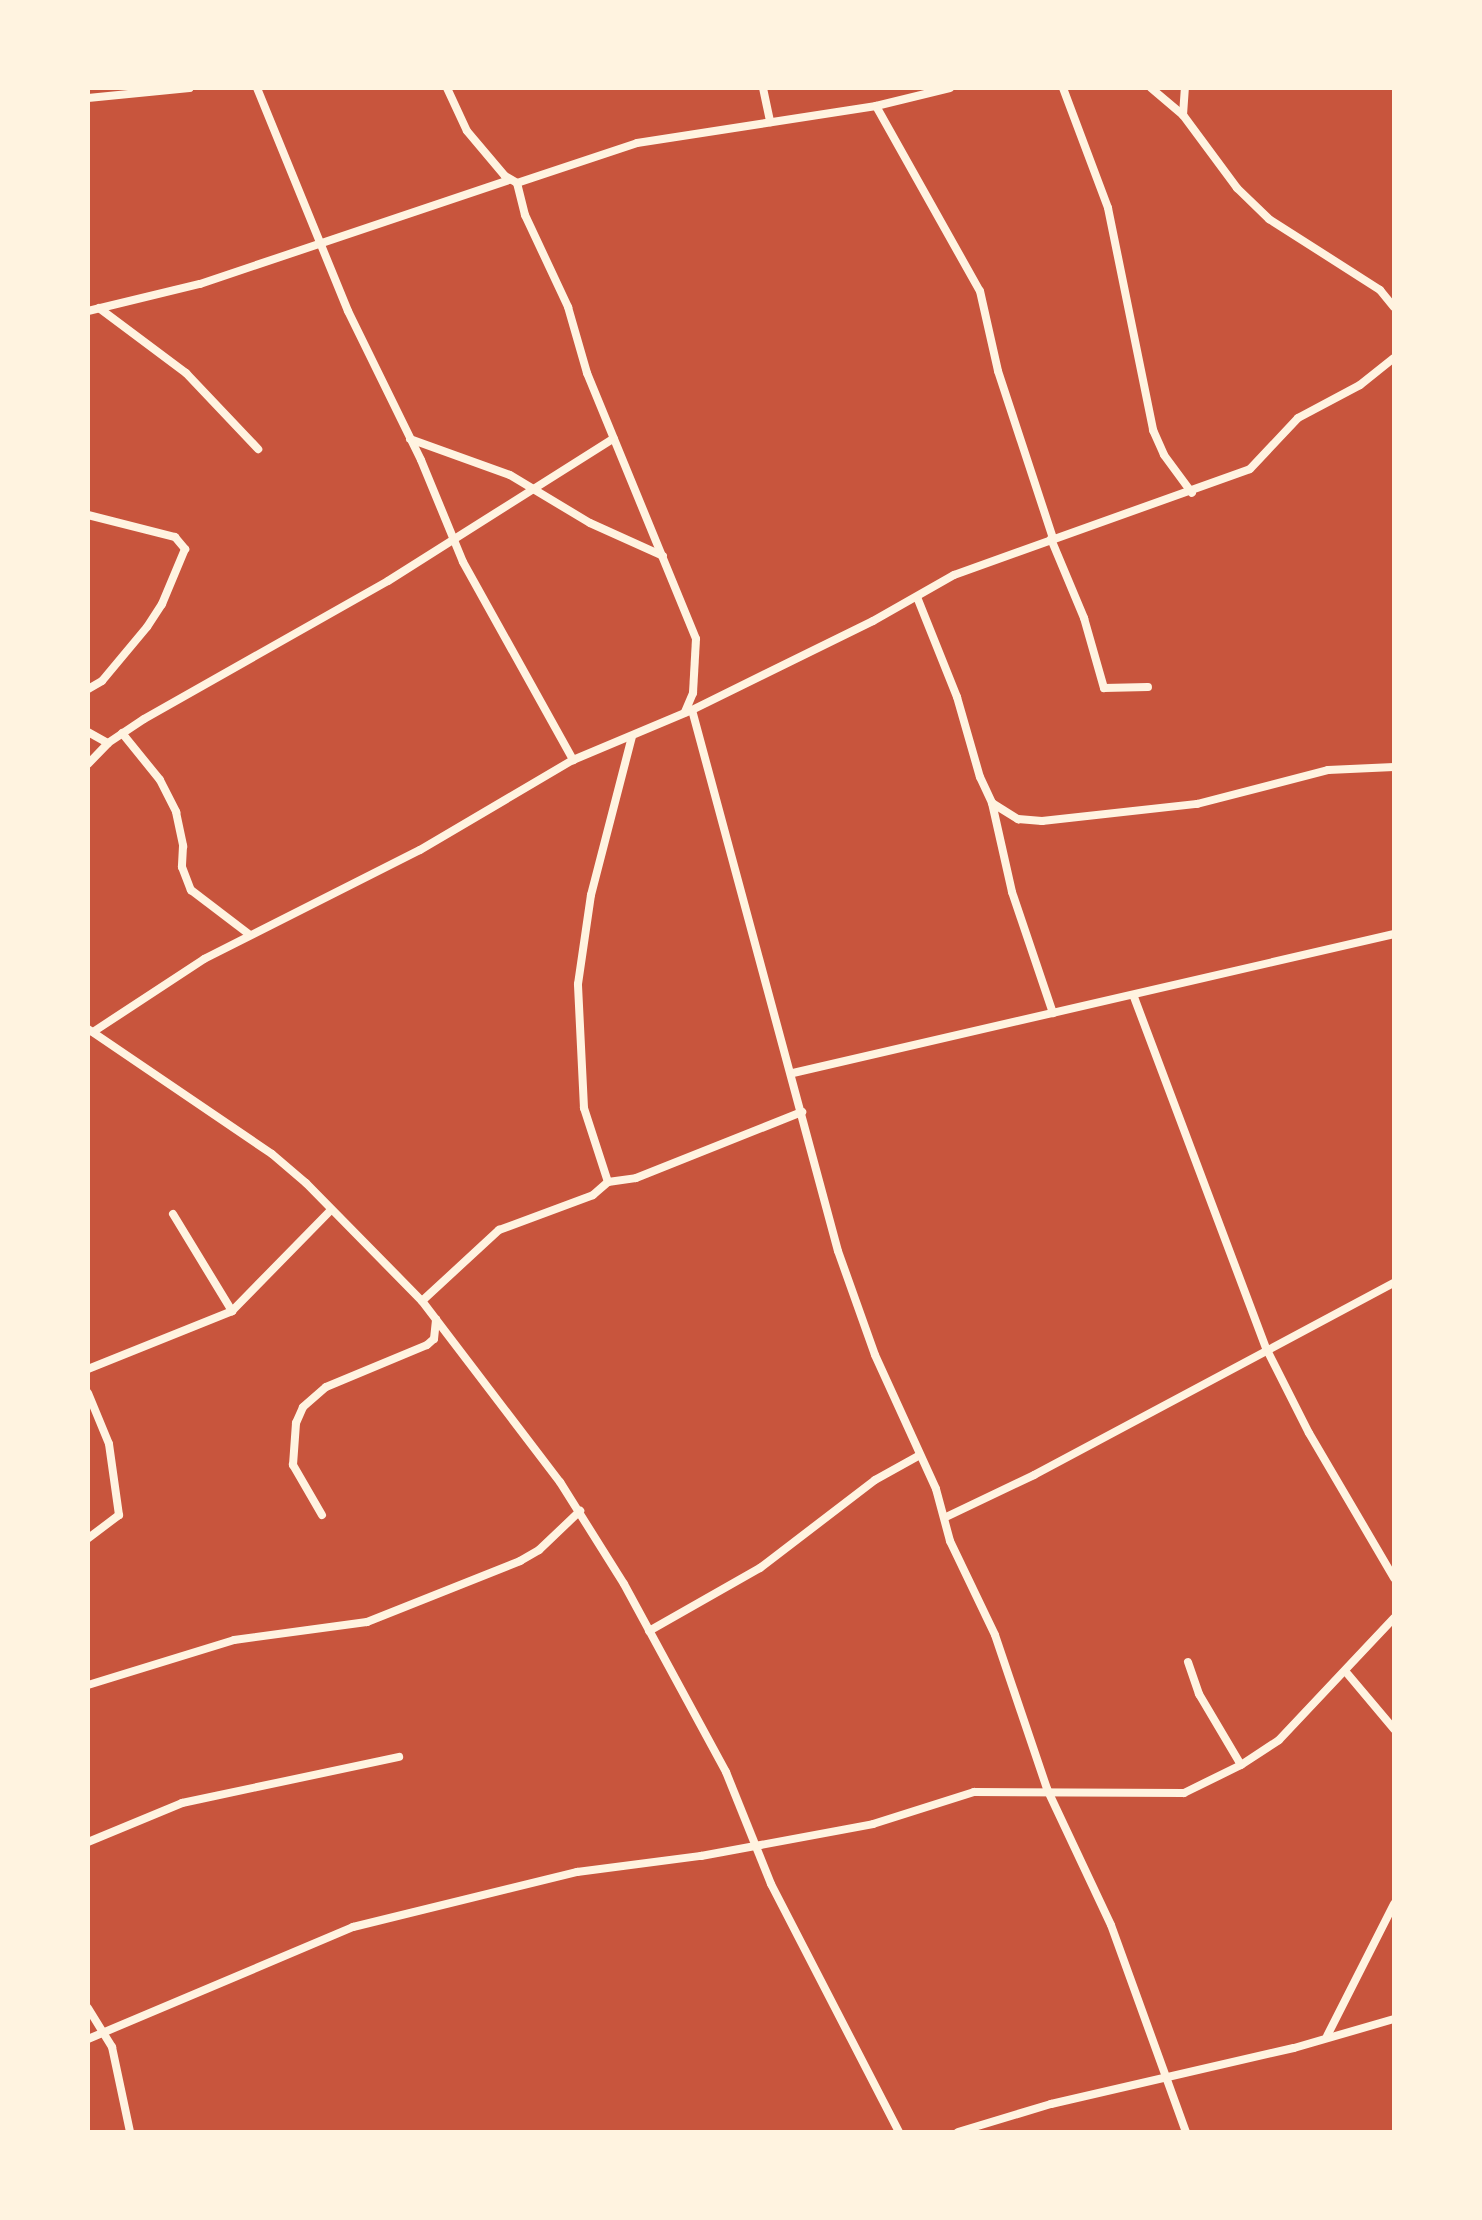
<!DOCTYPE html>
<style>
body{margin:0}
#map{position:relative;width:1482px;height:2220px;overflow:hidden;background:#c8553d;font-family:Signika,sans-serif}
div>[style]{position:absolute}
.minor>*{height:8px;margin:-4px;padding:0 4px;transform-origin:4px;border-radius:4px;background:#fff3e0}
span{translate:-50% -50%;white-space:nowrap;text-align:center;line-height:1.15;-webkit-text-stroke:8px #fff3e0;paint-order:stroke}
.frame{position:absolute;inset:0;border:90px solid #fff3e0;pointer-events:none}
</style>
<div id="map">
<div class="minor">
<i style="left:257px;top:88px;width:241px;rotate:67.8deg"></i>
<i style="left:348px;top:311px;width:166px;rotate:63.9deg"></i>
<i style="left:421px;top:460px;width:110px;rotate:67.6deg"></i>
<i style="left:463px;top:562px;width:227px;rotate:60.9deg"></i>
<i style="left:447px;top:88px;width:47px;rotate:65.1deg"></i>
<i style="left:467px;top:131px;width:59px;rotate:49.8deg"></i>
<i style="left:505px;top:176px;width:14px;rotate:30deg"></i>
<i style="left:517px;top:183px;width:126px;rotate:-18.4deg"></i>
<i style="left:637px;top:143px;width:242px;rotate:-8.8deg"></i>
<i style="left:876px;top:106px;width:76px;rotate:-13.7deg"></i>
<i style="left:763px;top:88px;width:35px;rotate:78deg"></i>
<i style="left:1063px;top:88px;width:128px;rotate:69.4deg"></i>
<i style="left:1108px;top:208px;width:227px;rotate:78.5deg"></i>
<i style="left:1153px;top:430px;width:27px;rotate:66deg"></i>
<i style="left:1164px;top:455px;width:47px;rotate:53.6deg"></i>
<i style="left:1151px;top:88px;width:42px;rotate:40.2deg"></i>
<i style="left:1183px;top:115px;width:91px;rotate:53.5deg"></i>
<i style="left:1237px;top:188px;width:45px;rotate:44.1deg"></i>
<i style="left:1269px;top:219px;width:132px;rotate:32.6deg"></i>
<i style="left:1380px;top:290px;width:22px;rotate:51deg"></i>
<i style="left:88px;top:98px;width:102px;rotate:-5.6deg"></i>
<i style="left:876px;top:106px;width:212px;rotate:60.7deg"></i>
<i style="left:980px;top:291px;width:82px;rotate:77.3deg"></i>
<i style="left:998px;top:371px;width:176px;rotate:71.8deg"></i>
<i style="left:1183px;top:115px;width:27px;rotate:-86deg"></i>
<i style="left:517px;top:183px;width:33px;rotate:76deg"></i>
<i style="left:525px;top:215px;width:102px;rotate:64.9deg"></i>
<i style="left:568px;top:307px;width:69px;rotate:73.9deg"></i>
<i style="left:587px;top:373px;width:287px;rotate:67.7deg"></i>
<i style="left:696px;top:639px;width:54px;rotate:93.2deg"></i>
<i style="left:693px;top:693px;width:21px;rotate:113deg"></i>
<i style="left:99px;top:308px;width:109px;rotate:36.8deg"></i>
<i style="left:186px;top:373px;width:105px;rotate:46.5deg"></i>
<i style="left:88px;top:311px;width:115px;rotate:-13.6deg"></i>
<i style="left:200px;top:284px;width:326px;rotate:-18.6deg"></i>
<i style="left:410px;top:439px;width:106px;rotate:19.8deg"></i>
<i style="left:510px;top:475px;width:93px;rotate:31deg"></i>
<i style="left:590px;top:523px;width:80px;rotate:24.3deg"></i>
<i style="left:88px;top:515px;width:90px;rotate:14.2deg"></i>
<i style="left:175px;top:537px;width:16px;rotate:50deg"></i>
<i style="left:185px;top:549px;width:60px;rotate:112.7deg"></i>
<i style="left:162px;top:604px;width:27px;rotate:123deg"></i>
<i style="left:147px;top:627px;width:70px;rotate:129.8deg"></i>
<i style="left:102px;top:681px;width:16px;rotate:150deg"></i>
<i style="left:1051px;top:539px;width:86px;rotate:67.3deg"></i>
<i style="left:1084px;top:618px;width:73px;rotate:74.1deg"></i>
<i style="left:1104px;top:688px;width:44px;rotate:-1.3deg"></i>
<i style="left:917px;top:597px;width:108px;rotate:68.2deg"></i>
<i style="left:957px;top:697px;width:83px;rotate:74deg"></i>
<i style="left:980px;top:777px;width:29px;rotate:65deg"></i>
<i style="left:992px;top:803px;width:31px;rotate:32deg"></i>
<i style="left:1018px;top:819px;width:24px;rotate:5deg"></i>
<i style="left:1042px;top:821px;width:156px;rotate:-6.3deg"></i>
<i style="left:1197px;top:804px;width:135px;rotate:-14.5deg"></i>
<i style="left:1328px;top:770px;width:66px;rotate:-2.6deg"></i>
<i style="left:692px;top:710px;width:560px;rotate:74.9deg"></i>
<i style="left:838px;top:1251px;width:110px;rotate:70.4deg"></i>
<i style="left:875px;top:1355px;width:147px;rotate:65.5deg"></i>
<i style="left:936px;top:1489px;width:54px;rotate:74.9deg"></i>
<i style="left:950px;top:1541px;width:104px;rotate:64.4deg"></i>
<i style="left:995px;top:1635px;width:163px;rotate:71.3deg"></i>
<i style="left:1047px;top:1789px;width:150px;rotate:64.8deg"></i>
<i style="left:1111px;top:1925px;width:220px;rotate:70.1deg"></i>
<i style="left:88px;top:732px;width:23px;rotate:29deg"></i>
<i style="left:122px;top:733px;width:60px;rotate:51deg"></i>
<i style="left:160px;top:780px;width:36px;rotate:63deg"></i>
<i style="left:176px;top:812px;width:35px;rotate:78deg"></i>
<i style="left:183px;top:846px;width:21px;rotate:93deg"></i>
<i style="left:182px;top:867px;width:25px;rotate:69deg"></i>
<i style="left:191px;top:890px;width:74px;rotate:37.3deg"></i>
<i style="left:88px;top:764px;width:29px;rotate:-46deg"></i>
<i style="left:108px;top:743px;width:43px;rotate:-33.7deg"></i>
<i style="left:144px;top:719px;width:280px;rotate:-29.5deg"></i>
<i style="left:388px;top:581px;width:267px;rotate:-32.3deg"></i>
<i style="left:992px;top:803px;width:91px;rotate:77.3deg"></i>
<i style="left:1012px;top:892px;width:128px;rotate:71.3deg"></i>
<i style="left:1134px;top:997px;width:377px;rotate:69.4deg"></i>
<i style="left:1267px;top:1350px;width:93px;rotate:63.2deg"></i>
<i style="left:1309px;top:1433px;width:168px;rotate:59.6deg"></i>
<i style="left:88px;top:1029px;width:222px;rotate:34.2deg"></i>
<i style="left:272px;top:1154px;width:45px;rotate:40.5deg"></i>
<i style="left:306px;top:1183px;width:165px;rotate:45.5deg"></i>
<i style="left:422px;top:1301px;width:228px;rotate:52.7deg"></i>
<i style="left:560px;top:1482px;width:120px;rotate:57.9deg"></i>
<i style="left:624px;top:1584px;width:214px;rotate:61.5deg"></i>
<i style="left:726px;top:1772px;width:121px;rotate:68.1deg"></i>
<i style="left:771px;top:1884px;width:279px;rotate:62.7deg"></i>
<i style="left:93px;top:1032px;width:133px;rotate:-33.3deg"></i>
<i style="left:204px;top:959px;width:242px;rotate:-26.8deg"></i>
<i style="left:420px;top:850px;width:178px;rotate:-30.5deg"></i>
<i style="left:573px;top:760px;width:129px;rotate:-22.8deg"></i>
<i style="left:692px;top:710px;width:202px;rotate:-26.2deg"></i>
<i style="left:873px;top:621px;width:93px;rotate:-29.6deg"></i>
<i style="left:954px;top:575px;width:314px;rotate:-19.7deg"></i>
<i style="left:1250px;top:469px;width:70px;rotate:-46.7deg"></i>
<i style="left:1298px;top:418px;width:70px;rotate:-28deg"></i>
<i style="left:1360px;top:385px;width:43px;rotate:-38.5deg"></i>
<i style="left:793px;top:1073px;width:617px;rotate:-13.02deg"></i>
<i style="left:608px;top:1182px;width:28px;rotate:-8deg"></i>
<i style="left:636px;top:1178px;width:179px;rotate:-21.7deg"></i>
<i style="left:173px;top:1214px;width:114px;rotate:58.7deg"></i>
<i style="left:422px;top:1301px;width:105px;rotate:-42.7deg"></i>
<i style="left:499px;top:1230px;width:100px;rotate:-20.4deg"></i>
<i style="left:593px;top:1195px;width:20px;rotate:-41deg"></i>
<i style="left:608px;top:1182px;width:78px;rotate:-108deg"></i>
<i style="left:584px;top:1108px;width:124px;rotate:-92.8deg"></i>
<i style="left:578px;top:984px;width:90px;rotate:-81.7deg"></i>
<i style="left:591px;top:895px;width:164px;rotate:-75.5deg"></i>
<i style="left:88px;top:1369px;width:155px;rotate:-21.9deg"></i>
<i style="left:232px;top:1311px;width:140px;rotate:-45.6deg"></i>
<i style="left:88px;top:1393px;width:55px;rotate:67.6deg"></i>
<i style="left:109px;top:1444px;width:72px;rotate:82deg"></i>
<i style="left:119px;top:1515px;width:39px;rotate:143deg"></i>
<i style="left:322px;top:1515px;width:58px;rotate:-120.1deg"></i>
<i style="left:293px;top:1465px;width:42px;rotate:-85.9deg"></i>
<i style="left:296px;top:1423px;width:17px;rotate:-66deg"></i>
<i style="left:303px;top:1407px;width:30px;rotate:-41deg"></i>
<i style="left:326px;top:1387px;width:109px;rotate:-22.6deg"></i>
<i style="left:427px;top:1345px;width:9px;rotate:-41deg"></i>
<i style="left:434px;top:1339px;width:20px;rotate:-84deg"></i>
<i style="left:946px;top:1517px;width:98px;rotate:-25.5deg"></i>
<i style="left:1034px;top:1475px;width:408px;rotate:-28.1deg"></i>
<i style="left:649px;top:1631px;width:128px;rotate:-29.6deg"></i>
<i style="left:760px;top:1568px;width:145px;rotate:-37.4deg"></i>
<i style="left:875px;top:1480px;width:51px;rotate:-29.1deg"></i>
<i style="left:1188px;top:1662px;width:34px;rotate:71deg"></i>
<i style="left:1199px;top:1694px;width:82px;rotate:59.4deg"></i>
<i style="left:1346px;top:1672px;width:75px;rotate:49.9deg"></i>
<i style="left:88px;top:1685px;width:153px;rotate:-17.1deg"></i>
<i style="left:234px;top:1640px;width:134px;rotate:-7.7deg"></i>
<i style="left:367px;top:1622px;width:165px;rotate:-21.7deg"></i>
<i style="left:520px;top:1561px;width:22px;rotate:-30deg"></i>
<i style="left:539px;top:1550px;width:57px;rotate:-43.6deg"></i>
<i style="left:88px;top:1842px;width:102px;rotate:-22.5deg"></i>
<i style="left:182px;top:1803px;width:222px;rotate:-12deg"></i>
<i style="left:88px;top:2008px;width:46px;rotate:58.4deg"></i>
<i style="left:112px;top:2047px;width:87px;rotate:78deg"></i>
<i style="left:1327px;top:2036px;width:148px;rotate:-63.1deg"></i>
<i style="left:88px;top:2039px;width:288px;rotate:-22.9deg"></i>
<i style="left:353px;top:1927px;width:231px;rotate:-13.8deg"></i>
<i style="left:577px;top:1872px;width:125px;rotate:-7.4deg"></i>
<i style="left:701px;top:1856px;width:175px;rotate:-10.5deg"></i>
<i style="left:873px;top:1824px;width:106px;rotate:-17.6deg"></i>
<i style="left:974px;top:1792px;width:210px;rotate:0.3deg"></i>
<i style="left:1184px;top:1793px;width:64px;rotate:-26.2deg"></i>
<i style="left:1241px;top:1765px;width:45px;rotate:-33.3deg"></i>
<i style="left:1279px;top:1740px;width:168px;rotate:-46.7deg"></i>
<i style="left:958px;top:2132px;width:97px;rotate:-16.8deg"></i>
<i style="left:1051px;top:2104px;width:249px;rotate:-13deg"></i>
<i style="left:1294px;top:2048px;width:104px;rotate:-16.2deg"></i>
</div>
<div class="frame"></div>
</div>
